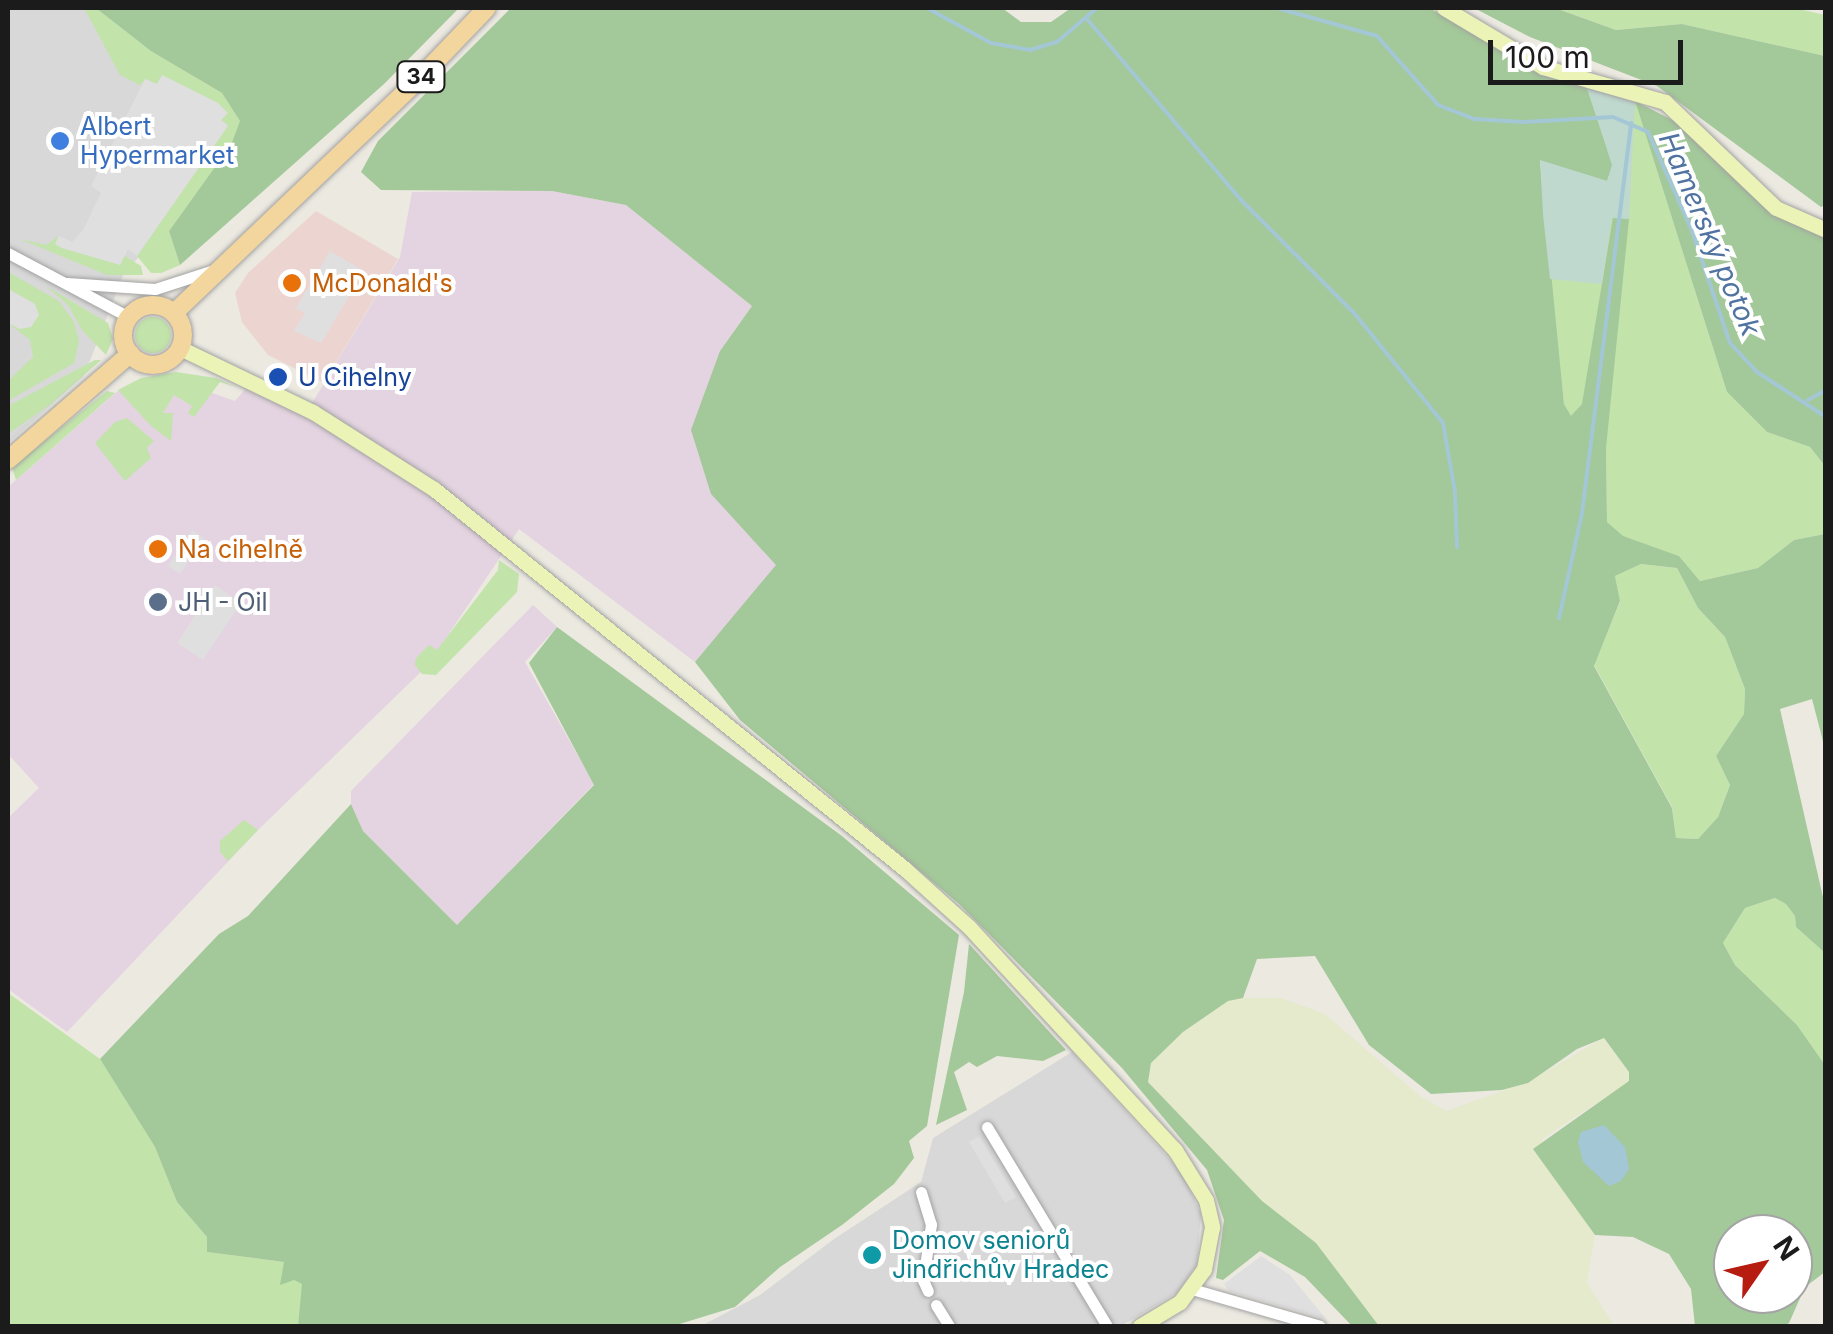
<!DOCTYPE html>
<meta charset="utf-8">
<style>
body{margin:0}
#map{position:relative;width:1833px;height:1334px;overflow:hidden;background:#ece9e1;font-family:Inter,sans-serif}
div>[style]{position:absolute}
.residential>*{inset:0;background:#d9d8d8}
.commercial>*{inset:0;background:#ecd4d1}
.industrial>*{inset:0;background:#e4d3e0}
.farmland>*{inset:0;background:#e5eacd}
.grass>*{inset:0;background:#c2e3aa}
.round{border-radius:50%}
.forest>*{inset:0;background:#a3c899}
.wetland>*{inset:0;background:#bfd9cf}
.parking>*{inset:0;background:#dfdfdf}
.water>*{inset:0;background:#a4c7d6}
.stream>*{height:4px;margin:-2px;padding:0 2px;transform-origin:2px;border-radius:2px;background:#a4c7d6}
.roads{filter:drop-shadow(0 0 2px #a2a2a2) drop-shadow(0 0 2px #a2a2a2)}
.street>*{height:11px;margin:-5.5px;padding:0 5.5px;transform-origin:5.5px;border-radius:5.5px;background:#fff}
.secondary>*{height:15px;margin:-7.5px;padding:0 7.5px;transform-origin:7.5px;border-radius:7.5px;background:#ecf3b7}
.primary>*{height:18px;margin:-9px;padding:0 9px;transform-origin:9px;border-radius:9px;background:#f3d59e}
.primary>.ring{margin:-9px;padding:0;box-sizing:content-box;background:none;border:18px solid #f3d59e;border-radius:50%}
.dots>*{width:28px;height:28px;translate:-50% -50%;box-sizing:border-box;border:5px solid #fff;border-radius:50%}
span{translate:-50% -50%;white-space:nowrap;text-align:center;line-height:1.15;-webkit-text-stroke:8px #fff;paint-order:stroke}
.shield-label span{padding:2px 8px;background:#fff;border:2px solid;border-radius:8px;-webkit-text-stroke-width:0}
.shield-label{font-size:22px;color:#1b1b1b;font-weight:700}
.shop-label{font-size:25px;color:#366cbe}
.left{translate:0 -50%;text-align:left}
.food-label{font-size:25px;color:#c56008}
.transit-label{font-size:25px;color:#164399}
.service-label{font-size:25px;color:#4e5e75}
.culture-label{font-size:25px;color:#0d838f}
.water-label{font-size:28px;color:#5073a2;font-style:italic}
.frame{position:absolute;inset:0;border:10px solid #1b1b1b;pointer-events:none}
.north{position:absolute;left:1713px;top:1214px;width:100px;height:100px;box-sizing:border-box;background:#fff;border:2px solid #a4a4a4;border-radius:50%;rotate:56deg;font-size:28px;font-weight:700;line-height:40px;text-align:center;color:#1b1b1b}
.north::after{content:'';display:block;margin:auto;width:35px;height:45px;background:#b61c10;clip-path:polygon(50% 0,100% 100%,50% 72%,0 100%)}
.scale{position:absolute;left:1488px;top:40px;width:195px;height:45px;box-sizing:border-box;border:5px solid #1b1b1b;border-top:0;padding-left:12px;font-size:30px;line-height:35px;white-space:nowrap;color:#1b1b1b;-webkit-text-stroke:8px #fff;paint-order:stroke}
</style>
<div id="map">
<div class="residential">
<i style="clip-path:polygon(8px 8px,112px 8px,258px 128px,124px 273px,84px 376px,8px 443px)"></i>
<i style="clip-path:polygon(1072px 1052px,1182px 1173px,1201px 1214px,1197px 1264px,1178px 1292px,1121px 1326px,701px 1326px,760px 1295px,834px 1239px,921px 1182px,933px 1138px)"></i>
</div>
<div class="commercial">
<i style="clip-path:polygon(316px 211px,398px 259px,324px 383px,268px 355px,242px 322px,235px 293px,248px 273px)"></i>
</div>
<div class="industrial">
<i style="clip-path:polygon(552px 191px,626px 205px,752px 306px,720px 351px,711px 494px,777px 565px,695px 662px,519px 529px,428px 665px,258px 830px,67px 1032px,8px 989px,8px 818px,39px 788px,8px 754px,8px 487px,119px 390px,173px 379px,235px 401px,247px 387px,305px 415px,400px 257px,412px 192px)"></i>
<i style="clip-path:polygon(533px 605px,557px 627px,525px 662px,594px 784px,457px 925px,363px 831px,351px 804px,351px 791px)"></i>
</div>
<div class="farmland">
<i style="clip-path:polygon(1243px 998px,1281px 998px,1325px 1014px,1420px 1096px,1446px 1111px,1528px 1082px,1603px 1038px,1629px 1072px,1630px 1081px,1542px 1139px,1573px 1203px,1595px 1235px,1587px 1283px,1614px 1326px,1379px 1326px,1316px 1243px,1262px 1201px,1148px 1082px,1151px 1063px,1183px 1032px,1228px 1001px)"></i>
</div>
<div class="grass">
<i style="clip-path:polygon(84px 8px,96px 8px,151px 51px,222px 93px,240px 121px,231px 145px,169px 231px,180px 265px,161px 273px,151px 273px,137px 256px,228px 125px,162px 76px,157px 85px,146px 79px,140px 85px,120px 75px)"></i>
<i style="clip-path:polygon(1555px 8px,1794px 8px,1825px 15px,1825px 56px,1682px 24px,1616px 30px)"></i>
<i style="clip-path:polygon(1587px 88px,1635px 101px,1727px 392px,1767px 432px,1810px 447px,1825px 466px,1825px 534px,1794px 540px,1758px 568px,1700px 581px,1679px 556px,1622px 536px,1607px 522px,1606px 448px,1582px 404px,1571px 417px,1564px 404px,1543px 215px,1612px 165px)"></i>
<i style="clip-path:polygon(59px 236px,56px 244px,121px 264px,123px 255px,141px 266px,143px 275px,107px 275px,20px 239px,46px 245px)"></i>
<i style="clip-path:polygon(8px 272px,59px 301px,74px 322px,79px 341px,74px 363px,8px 401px,8px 381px,33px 357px,30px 340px,8px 323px,20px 329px,35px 304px,8px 289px)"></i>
<i style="clip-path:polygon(46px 286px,108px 323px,113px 339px,106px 355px,82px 330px,68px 305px)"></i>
<i class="round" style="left:135px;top:317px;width:36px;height:36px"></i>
<i style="clip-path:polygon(95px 360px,101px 360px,51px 404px,8px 434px,8px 406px)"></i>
<i style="clip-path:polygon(176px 372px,216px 378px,236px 387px,220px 382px,194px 417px,188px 413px,192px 406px,174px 395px,163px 413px,173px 413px,171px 441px,151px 426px,118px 390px,141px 378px)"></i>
<i style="clip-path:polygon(107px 391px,115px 393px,16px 480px,12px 467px)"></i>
<i style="clip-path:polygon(127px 418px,154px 441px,147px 448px,151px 458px,125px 481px,95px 443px,115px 422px)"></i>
<i style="clip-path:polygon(499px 560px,519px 574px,517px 592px,436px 675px,422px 674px,415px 665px,416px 658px,429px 645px,437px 650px,498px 570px)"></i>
<i style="clip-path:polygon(1641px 564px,1677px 568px,1698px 608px,1725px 637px,1745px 689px,1744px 714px,1716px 756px,1730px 785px,1718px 817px,1698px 839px,1676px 838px,1672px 807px,1594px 665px,1620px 602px,1615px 576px)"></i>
<i style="clip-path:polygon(244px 820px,258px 830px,228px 861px,220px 852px,220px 841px)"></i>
<i style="clip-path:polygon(1775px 898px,1786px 904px,1795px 916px,1796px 927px,1825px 953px,1825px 1065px,1797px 1025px,1735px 965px,1723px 943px,1745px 908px)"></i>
<i style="clip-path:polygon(8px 993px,100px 1059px,155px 1147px,177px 1202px,207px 1237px,208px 1252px,285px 1262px,294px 1280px,303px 1284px,298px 1326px,8px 1326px)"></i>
</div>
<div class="forest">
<i style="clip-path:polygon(96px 8px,459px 8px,384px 84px,180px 265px,169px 231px,231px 145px,240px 121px,222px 93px,151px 51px)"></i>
<i style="clip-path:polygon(evenodd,511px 8px,1002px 8px,1021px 22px,1051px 22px,1071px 8px,1429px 8px,1542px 69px,1587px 88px,1613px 165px,1607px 181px,1540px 161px,1564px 404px,1571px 416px,1582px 404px,1613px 217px,1629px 219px,1606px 448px,1607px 522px,1623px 536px,1679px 556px,1700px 581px,1758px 568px,1794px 540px,1825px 534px,1825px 749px,1812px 699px,1780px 709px,1825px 906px,1825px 953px,1796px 927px,1795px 916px,1786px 904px,1775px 898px,1745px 908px,1723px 943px,1735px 965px,1797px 1025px,1825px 1065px,1825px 1272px,1805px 1287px,1789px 1323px,1784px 1326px,1695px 1326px,1691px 1289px,1669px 1254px,1633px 1237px,1595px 1235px,1533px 1149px,1629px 1081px,1629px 1072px,1604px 1038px,1577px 1049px,1528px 1083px,1502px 1090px,1431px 1094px,1369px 1045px,1315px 956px,1257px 959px,1243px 998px,1228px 1001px,1183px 1032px,1151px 1063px,1148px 1082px,1262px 1201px,1316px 1243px,1379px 1326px,1352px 1326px,1305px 1277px,1260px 1251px,1223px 1280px,1216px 1278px,1224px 1220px,1207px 1170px,1122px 1068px,959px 904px,740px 720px,695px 662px,776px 565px,711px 494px,691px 430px,720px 351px,752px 306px,626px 205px,552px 191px,381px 190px,361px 172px,378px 141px,511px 8px,1641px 564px,1677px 568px,1698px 608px,1725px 637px,1745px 689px,1744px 714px,1716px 756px,1730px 785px,1718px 817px,1698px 839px,1676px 838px,1672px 808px,1594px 666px,1620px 601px,1615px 576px,1641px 564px,511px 8px,1733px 1234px,1793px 1234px,1793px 1294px,1733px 1294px,1733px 1234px)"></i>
<i style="clip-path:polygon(1474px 8px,1555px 8px,1616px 30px,1682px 24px,1825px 56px,1825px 205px,1821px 207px,1657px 86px,1530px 37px)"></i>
<i style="clip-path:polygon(1635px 101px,1680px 124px,1723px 164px,1825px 236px,1825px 466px,1810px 447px,1767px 432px,1727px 392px)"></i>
<i style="clip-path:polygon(557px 627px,842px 836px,959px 935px,927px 1126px,909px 1141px,914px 1158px,894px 1184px,842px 1225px,780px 1267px,735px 1307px,673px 1326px,298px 1326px,302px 1284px,294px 1280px,280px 1285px,284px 1262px,207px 1252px,207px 1237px,177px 1202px,155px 1147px,100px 1059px,219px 934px,248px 916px,351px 804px,363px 831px,457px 925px,594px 785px,529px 663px)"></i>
<i style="clip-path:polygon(969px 944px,1066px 1050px,1043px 1061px,997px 1056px,977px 1067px,969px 1062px,954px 1072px,967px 1110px,936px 1125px,964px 992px)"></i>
</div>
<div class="wetland">
<i style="clip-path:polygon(1587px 88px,1635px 101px,1629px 219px,1612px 218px,1602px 284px,1550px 279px,1543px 215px,1540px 160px,1607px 181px,1612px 165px)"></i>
</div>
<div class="parking">
<i style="clip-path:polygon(162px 75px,218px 103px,228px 113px,221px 120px,228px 126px,137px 256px,128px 249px,120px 265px,62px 248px,55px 244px,59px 236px,72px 242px,83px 230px,101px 193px,91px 186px,145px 79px,157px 84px)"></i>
<i style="clip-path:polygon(330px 251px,364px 271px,321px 343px,294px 331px,305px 313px,296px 308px)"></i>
<i style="clip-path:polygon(8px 289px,35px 304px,39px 315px,31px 327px,20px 329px,8px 323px)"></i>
<i style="clip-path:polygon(192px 530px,204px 538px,180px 574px,168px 566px)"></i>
<i style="clip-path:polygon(215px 585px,241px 603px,203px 660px,177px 643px)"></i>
<i style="clip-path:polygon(979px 1136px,1016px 1197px,1005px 1203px,969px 1142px)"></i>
<i style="clip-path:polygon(1261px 1256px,1290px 1275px,1326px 1319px,1229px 1291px,1224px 1284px)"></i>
</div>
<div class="water">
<i style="clip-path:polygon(1604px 1125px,1625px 1147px,1629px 1169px,1621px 1181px,1609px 1186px,1583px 1162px,1578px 1142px,1581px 1132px)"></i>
</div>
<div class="stream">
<i style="left:927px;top:8px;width:73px;rotate:28.7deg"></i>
<i style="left:991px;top:43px;width:40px;rotate:10deg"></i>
<i style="left:1030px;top:50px;width:28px;rotate:-17deg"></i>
<i style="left:1057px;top:42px;width:52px;rotate:-40.4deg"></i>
<i style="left:1277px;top:8px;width:104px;rotate:15.6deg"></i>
<i style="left:1377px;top:36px;width:92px;rotate:48.5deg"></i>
<i style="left:1438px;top:105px;width:40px;rotate:21deg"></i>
<i style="left:1475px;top:119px;width:48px;rotate:3.6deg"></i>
<i style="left:1523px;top:122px;width:90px;rotate:-3.2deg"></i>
<i style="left:1613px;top:117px;width:38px;rotate:23deg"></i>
<i style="left:1648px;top:132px;width:108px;rotate:66deg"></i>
<i style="left:1692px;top:231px;width:118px;rotate:71.3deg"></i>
<i style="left:1730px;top:343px;width:40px;rotate:47deg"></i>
<i style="left:1757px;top:372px;width:82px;rotate:33.1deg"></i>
<i style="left:1087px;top:19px;width:238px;rotate:49.6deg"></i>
<i style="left:1241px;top:200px;width:160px;rotate:45deg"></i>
<i style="left:1354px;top:313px;width:141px;rotate:51deg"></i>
<i style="left:1443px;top:423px;width:70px;rotate:80.1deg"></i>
<i style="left:1455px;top:492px;width:55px;rotate:87.9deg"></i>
<i style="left:1808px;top:400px;width:21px;rotate:-29deg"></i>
<i style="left:1559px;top:618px;width:107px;rotate:-77.6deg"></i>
<i style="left:1582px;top:513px;width:393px;rotate:-82.8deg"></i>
</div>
<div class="roads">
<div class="street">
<i style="left:8px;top:253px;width:137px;rotate:27.9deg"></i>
<i style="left:67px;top:283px;width:88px;rotate:3.9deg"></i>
<i style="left:155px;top:289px;width:62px;rotate:-17.9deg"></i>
<i style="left:987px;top:1127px;width:232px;rotate:58.9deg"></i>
<i style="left:921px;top:1192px;width:34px;rotate:73deg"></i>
<i style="left:931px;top:1224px;width:57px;rotate:98.1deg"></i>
<i style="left:923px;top:1280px;width:12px;rotate:66deg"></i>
<i style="left:1192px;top:1289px;width:133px;rotate:16.1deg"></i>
<i style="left:936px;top:1305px;width:25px;rotate:58deg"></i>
</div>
<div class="secondary">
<i style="left:1444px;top:8px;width:115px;rotate:30.8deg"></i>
<i style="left:1543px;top:67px;width:127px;rotate:16deg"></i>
<i style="left:1665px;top:102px;width:153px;rotate:43.7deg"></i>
<i style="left:1776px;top:208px;width:55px;rotate:23.7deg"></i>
<i style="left:180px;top:348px;width:148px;rotate:25.7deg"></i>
<i style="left:313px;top:412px;width:143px;rotate:32.5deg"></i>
<i style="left:434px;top:489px;width:605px;rotate:38.9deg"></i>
<i style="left:905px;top:869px;width:86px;rotate:42.2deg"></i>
<i style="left:969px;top:927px;width:304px;rotate:47.3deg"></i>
<i style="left:1175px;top:1150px;width:59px;rotate:58.2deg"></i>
<i style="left:1206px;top:1200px;width:28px;rotate:77deg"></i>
<i style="left:1212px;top:1227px;width:43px;rotate:100.8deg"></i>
<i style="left:1204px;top:1269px;width:41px;rotate:126deg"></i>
<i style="left:1180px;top:1302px;width:47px;rotate:149deg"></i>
</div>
<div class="primary">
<i class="ring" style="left:123px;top:305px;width:42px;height:42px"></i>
<i style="left:174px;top:313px;width:332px;rotate:-43.7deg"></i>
<i style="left:414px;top:84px;width:105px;rotate:-46.2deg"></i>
<i style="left:8px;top:460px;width:162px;rotate:-41deg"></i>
</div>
</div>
<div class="dots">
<i style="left:60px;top:141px;background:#3f7fe0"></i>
<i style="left:292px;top:283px;background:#e8710a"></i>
<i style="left:278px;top:377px;background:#1a4fb4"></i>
<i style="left:158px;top:549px;background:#e8710a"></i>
<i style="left:158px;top:602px;background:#5c6f8a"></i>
<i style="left:872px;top:1255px;background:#0f9aa8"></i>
</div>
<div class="shield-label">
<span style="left:421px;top:77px">34</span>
</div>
<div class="shop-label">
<span class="left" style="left:80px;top:141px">Albert<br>Hypermarket</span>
</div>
<div class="food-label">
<span class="left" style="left:312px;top:283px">McDonald's</span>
<span class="left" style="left:178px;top:549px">Na cihelně</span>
</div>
<div class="transit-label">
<span class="left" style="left:298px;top:377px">U Cihelny</span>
</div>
<div class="service-label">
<span class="left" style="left:178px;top:602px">JH - Oil</span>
</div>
<div class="culture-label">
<span class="left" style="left:892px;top:1255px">Domov seniorů<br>Jindřichův Hradec</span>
</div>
<div class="water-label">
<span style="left:1710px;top:234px;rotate:67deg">Hamerský potok</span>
</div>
<div class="frame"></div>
<div class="north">N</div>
<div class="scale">100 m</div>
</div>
